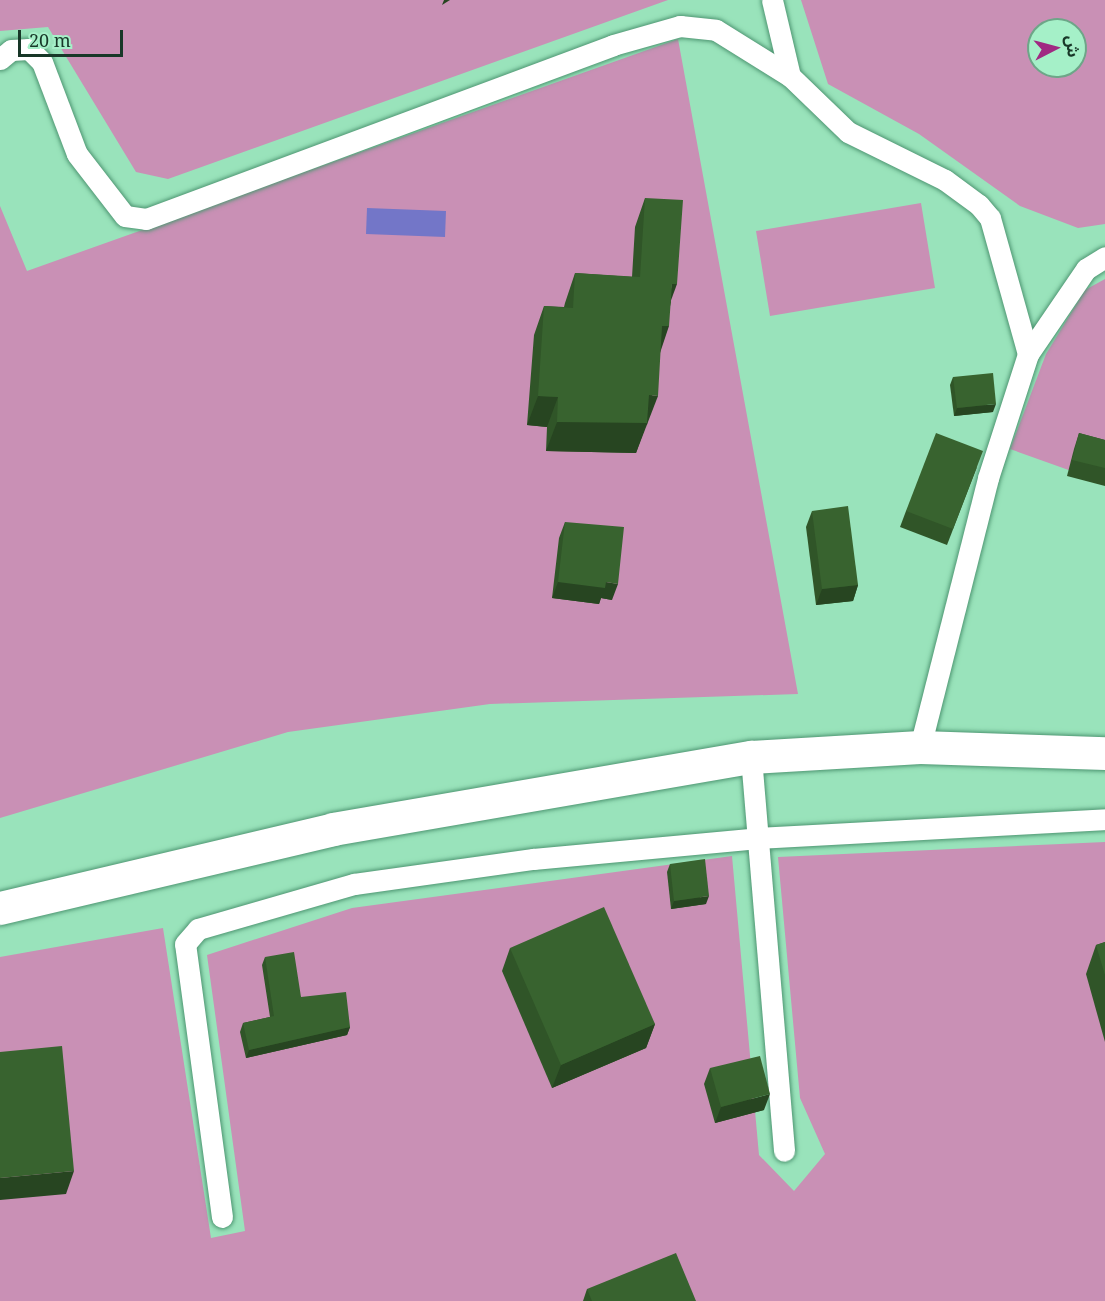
<!DOCTYPE html>
<meta charset="utf-8">
<style>
body{margin:0}
#map{position:relative;width:1105px;height:1301px;overflow:hidden;background:#99e3bb;font-family:"Noto Serif","Noto Sans Arabic",serif}
div>[style]{position:absolute}
.green>*{inset:0;background:#c990b5}
.water>*{inset:0;background:#7376c8}
.roads{filter:drop-shadow(0 0 2px #4e9672) drop-shadow(0 0 2px #4e9672)}
.service>*{height:21px;margin:-10.5px;padding:0 10.5px;transform-origin:10.5px;border-radius:10.5px;background:#fff}
.minor>*{height:33px;margin:-16.5px;padding:0 16.5px;transform-origin:16.5px;border-radius:16.5px;background:#fff}
.wall>*{inset:0;background:#305528}
.shaded-wall>*{inset:0;background:#274521}
.building>*{inset:0;background:#38632f}
span{translate:-50% -50%;white-space:nowrap;text-align:center;line-height:1.15;-webkit-text-stroke:6px #a5f0c8;paint-order:stroke}
.north{position:absolute;left:1027px;top:18px;width:60px;height:60px;box-sizing:border-box;background:#a5f0c8;border:2px solid #6da688;border-radius:50%;rotate:84deg;font-size:16px;font-weight:700;line-height:24px;text-align:center;color:#183728}
.north::after{content:'';display:block;margin:auto;width:21px;height:27px;background:#a02982;clip-path:polygon(50% 0,100% 100%,50% 72%,0 100%)}
.scale{position:absolute;left:18px;top:30px;width:105px;height:27px;box-sizing:border-box;border:3px solid #183728;border-top:0;padding-left:8px;font-size:18px;line-height:21px;white-space:nowrap;color:#183728;-webkit-text-stroke:4px #a5f0c8;paint-order:stroke}
</style>
<div id="map">
<div class="green">
<i style="clip-path:polygon(0 0,668px 0,168px 179px,136px 172px,48px 27px,0 31px)"></i>
<i style="clip-path:polygon(evenodd,801px 0,1105px 0,1105px 224px,1078px 228px,1020px 206px,919px 134px,828px 84px,801px 0,1039px 30px,1075px 30px,1075px 66px,1039px 66px,1039px 30px)"></i>
<i style="clip-path:polygon(678px 39px,798px 694px,490px 704px,288px 732px,0 818px,0 206px,27px 271px)"></i>
<i style="clip-path:polygon(921px 203px,935px 288px,770px 316px,756px 231px)"></i>
<i style="clip-path:polygon(1105px 279px,1105px 483px,1010px 449px,1046px 354px,1085px 290px)"></i>
<i style="clip-path:polygon(1105px 842px,1105px 1301px,0 1301px,0 957px,163px 928px,211px 1238px,245px 1231px,207px 955px,352px 908px,732px 856px,759px 1155px,794px 1191px,825px 1154px,800px 1098px,778px 857px)"></i>
</div>
<div class="water">
<i style="clip-path:polygon(367px 208px,446px 211px,445px 237px,366px 234px)"></i>
</div>
<div class="roads">
<div class="service">
<i style="left:772px;top:0;width:78px;rotate:76.7deg"></i>
<i style="left:0;top:59px;width:14px;rotate:-39deg"></i>
<i style="left:11px;top:50px;width:18px;rotate:-3deg"></i>
<i style="left:29px;top:49px;width:18px;rotate:45deg"></i>
<i style="left:42px;top:62px;width:98px;rotate:69.2deg"></i>
<i style="left:77px;top:154px;width:78px;rotate:52.3deg"></i>
<i style="left:125px;top:216px;width:21px;rotate:8deg"></i>
<i style="left:146px;top:219px;width:498px;rotate:-20.4deg"></i>
<i style="left:613px;top:45px;width:70px;rotate:-15.8deg"></i>
<i style="left:680px;top:26px;width:36px;rotate:6deg"></i>
<i style="left:716px;top:30px;width:87px;rotate:31.9deg"></i>
<i style="left:790px;top:76px;width:81px;rotate:44deg"></i>
<i style="left:848px;top:132px;width:108px;rotate:26.3deg"></i>
<i style="left:945px;top:180px;width:42px;rotate:36.3deg"></i>
<i style="left:979px;top:205px;width:17px;rotate:50deg"></i>
<i style="left:990px;top:218px;width:141px;rotate:74.4deg"></i>
<i style="left:920px;top:747px;width:277px;rotate:-75.8deg"></i>
<i style="left:988px;top:478px;width:130px;rotate:-72.1deg"></i>
<i style="left:1028px;top:354px;width:103px;rotate:-55.7deg"></i>
<i style="left:1086px;top:269px;width:22px;rotate:-32deg"></i>
<i style="left:751px;top:757px;width:395px;rotate:85.2deg"></i>
<i style="left:222px;top:1217px;width:275px;rotate:-97.7deg"></i>
<i style="left:185px;top:944px;width:20px;rotate:-49deg"></i>
<i style="left:198px;top:929px;width:162px;rotate:-16.1deg"></i>
<i style="left:354px;top:884px;width:181px;rotate:-8deg"></i>
<i style="left:533px;top:859px;width:226px;rotate:-5.3deg"></i>
<i style="left:758px;top:838px;width:348px;rotate:-3.1deg"></i>
</div>
<div class="minor">
<i style="left:0;top:908px;width:342px;rotate:-13.3deg"></i>
<i style="left:333px;top:829px;width:424px;rotate:-9.8deg"></i>
<i style="left:751px;top:757px;width:169px;rotate:-3.4deg"></i>
<i style="left:920px;top:747px;width:185px;rotate:1.9deg"></i>
</div>
</div>
<div class="wall">
<i style="clip-path:polygon(645px 198px,671px 302px,660px 351px,647px 425px,646px 425px,636px 453px,546px 451px,547px 427px,527px 425px,534px 335px,544px 306px,564px 307px,565px 303px,575px 273px,632px 277px,635px 227px)"></i>
<i style="clip-path:polygon(953px 377px,993px 412px,954px 416px,950px 385px)"></i>
<i style="clip-path:polygon(1079px 433px,1105px 440px,1105px 486px,1067px 476px,1074px 449px)"></i>
<i style="clip-path:polygon(977px 467px,947px 545px,900px 527px,906px 511px)"></i>
<i style="clip-path:polygon(812px 511px,858px 585px,853px 601px,816px 605px,806px 527px)"></i>
<i style="clip-path:polygon(565px 522px,612px 600px,601px 598px,599px 604px,552px 598px,559px 538px)"></i>
<i style="clip-path:polygon(670px 864px,706px 904px,671px 909px,667px 872px)"></i>
<i style="clip-path:polygon(1105px 942px,1105px 1042px,1086px 974px,1096px 945px)"></i>
<i style="clip-path:polygon(510px 948px,655px 1024px,646px 1048px,552px 1088px,502px 971px)"></i>
<i style="clip-path:polygon(265px 957px,301px 997px,350px 1027px,347px 1035px,246px 1058px,240px 1032px,243px 1023px,270px 1017px,262px 965px)"></i>
<i style="clip-path:polygon(710px 1068px,764px 1110px,715px 1123px,704px 1084px)"></i>
<i style="clip-path:polygon(587px 1289px,696px 1301px,583px 1301px)"></i>
</div>
<div class="shaded-wall">
<i style="clip-path:polygon(444px 0,450px 0,442px 5px)"></i>
<i style="clip-path:polygon(672px 284px,677px 284px,666px 314px)"></i>
<i style="clip-path:polygon(662px 326px,669px 326px,659px 356px)"></i>
<i style="clip-path:polygon(649px 395px,658px 396px,636px 453px,546px 451px,557px 422px)"></i>
<i style="clip-path:polygon(538px 396px,558px 397px,547px 427px,527px 425px)"></i>
<i style="clip-path:polygon(996px 404px,993px 412px,954px 416px,957px 408px)"></i>
<i style="clip-path:polygon(558px 582px,606px 582px,618px 584px,612px 600px,601px 598px,599px 604px,552px 598px)"></i>
<i style="clip-path:polygon(858px 585px,853px 601px,816px 605px,822px 589px)"></i>
<i style="clip-path:polygon(709px 896px,706px 904px,671px 909px,674px 901px)"></i>
<i style="clip-path:polygon(655px 1024px,646px 1048px,552px 1088px,561px 1065px)"></i>
<i style="clip-path:polygon(350px 1027px,347px 1035px,246px 1058px,249px 1050px)"></i>
<i style="clip-path:polygon(770px 1094px,764px 1110px,715px 1123px,721px 1107px)"></i>
<i style="clip-path:polygon(74px 1171px,66px 1194px,0 1200px,0 1178px)"></i>
</div>
<div class="building">
<i style="clip-path:polygon(645px 198px,683px 200px,677px 284px,672px 284px,669px 326px,662px 326px,658px 396px,649px 395px,647px 423px,557px 422px,558px 397px,538px 396px,544px 306px,573px 308px,575px 273px,640px 277px)"></i>
<i style="clip-path:polygon(993px 373px,996px 404px,957px 408px,953px 377px)"></i>
<i style="clip-path:polygon(936px 433px,983px 451px,953px 529px,906px 511px)"></i>
<i style="clip-path:polygon(1079px 433px,1105px 440px,1105px 468px,1072px 460px)"></i>
<i style="clip-path:polygon(848px 506px,858px 585px,822px 589px,812px 511px)"></i>
<i style="clip-path:polygon(565px 522px,624px 527px,618px 584px,606px 582px,605px 588px,558px 582px)"></i>
<i style="clip-path:polygon(705px 859px,709px 896px,674px 901px,670px 864px)"></i>
<i style="clip-path:polygon(604px 907px,655px 1024px,561px 1065px,510px 948px)"></i>
<i style="clip-path:polygon(1105px 942px,1105px 975px,1096px 945px)"></i>
<i style="clip-path:polygon(294px 952px,301px 997px,346px 992px,350px 1027px,249px 1050px,243px 1023px,274px 1016px,265px 957px)"></i>
<i style="clip-path:polygon(62px 1046px,74px 1171px,0 1178px,0 1052px)"></i>
<i style="clip-path:polygon(760px 1056px,770px 1094px,721px 1107px,710px 1068px)"></i>
<i style="clip-path:polygon(676px 1253px,696px 1301px,592px 1301px,587px 1289px)"></i>
</div>
<div class="north">ش</div>
<div class="scale">20 m</div>
</div>
